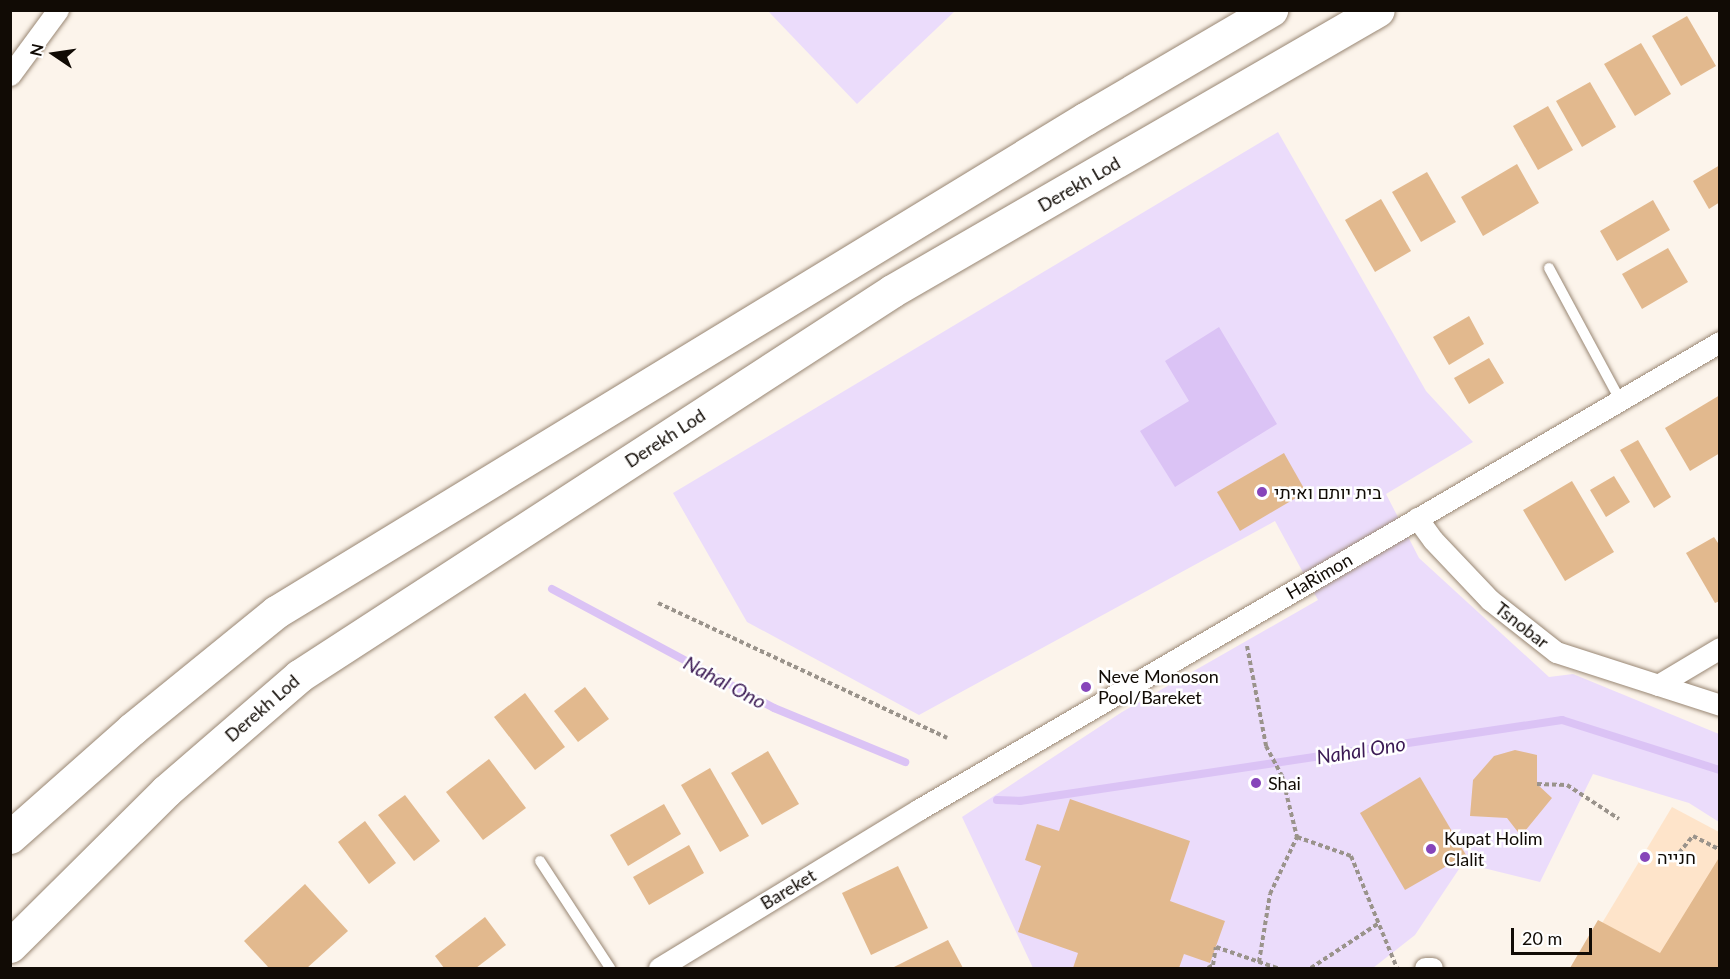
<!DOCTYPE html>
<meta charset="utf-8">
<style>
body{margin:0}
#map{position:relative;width:1730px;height:979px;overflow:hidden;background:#fcf4eb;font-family:Lato,Heebo,sans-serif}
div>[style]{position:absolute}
.built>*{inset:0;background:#fee4ca}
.green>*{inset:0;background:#ebdcfb}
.water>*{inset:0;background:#dbc3f5}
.stream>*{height:8px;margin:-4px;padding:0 4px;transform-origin:4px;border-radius:4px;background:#dbc3f5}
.building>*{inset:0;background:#e2b98e}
.path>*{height:4px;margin-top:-2px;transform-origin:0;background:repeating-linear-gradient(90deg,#9a938b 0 4.5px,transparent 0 7.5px)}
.roads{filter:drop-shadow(0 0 2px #998774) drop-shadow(0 0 2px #998774)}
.lane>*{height:10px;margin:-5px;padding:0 5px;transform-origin:5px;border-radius:5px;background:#fff}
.street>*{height:21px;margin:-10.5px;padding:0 10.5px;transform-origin:10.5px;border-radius:10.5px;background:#fff}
.primary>*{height:33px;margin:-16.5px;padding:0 16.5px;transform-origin:16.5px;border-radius:16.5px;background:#fff}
.dots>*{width:16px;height:16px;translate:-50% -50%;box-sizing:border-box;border:3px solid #fff;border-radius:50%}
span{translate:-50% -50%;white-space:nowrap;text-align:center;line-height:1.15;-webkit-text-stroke:5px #fff;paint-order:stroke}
.street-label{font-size:18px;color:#110b05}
.poi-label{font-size:18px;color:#110b05}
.left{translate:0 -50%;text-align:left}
.water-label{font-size:20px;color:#3b1a54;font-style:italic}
.frame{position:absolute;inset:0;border:12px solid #110b05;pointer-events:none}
.north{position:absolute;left:24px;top:24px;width:60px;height:60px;-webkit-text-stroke:4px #fff;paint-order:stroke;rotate:283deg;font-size:16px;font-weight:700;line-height:24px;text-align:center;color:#110b05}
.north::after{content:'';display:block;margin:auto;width:21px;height:27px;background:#110b05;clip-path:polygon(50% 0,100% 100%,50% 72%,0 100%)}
.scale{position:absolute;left:1511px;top:928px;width:81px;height:27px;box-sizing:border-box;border:3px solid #110b05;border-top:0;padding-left:8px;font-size:18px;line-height:21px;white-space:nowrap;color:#110b05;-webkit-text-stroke:4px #fff;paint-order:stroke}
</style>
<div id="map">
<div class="built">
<i style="clip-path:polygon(1672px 807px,1719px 832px,1719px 968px,1575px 968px)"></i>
</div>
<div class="green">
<i style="clip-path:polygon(768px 11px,955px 11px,857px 104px)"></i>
<i style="clip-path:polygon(1278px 132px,1426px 391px,1473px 442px,1386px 494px,1419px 558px,1549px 677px,1573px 674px,1719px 734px,1719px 822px,1689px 803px,1593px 774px,1540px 882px,1463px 863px,1415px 935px,1373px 968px,1033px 968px,962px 817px,1122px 712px,1318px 600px,1275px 521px,919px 715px,747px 622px,673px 493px)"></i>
</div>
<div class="water">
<i style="clip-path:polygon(1219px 327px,1277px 424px,1175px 487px,1140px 431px,1189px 401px,1165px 361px)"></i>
</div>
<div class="stream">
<i style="left:552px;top:589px;width:252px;rotate:28.2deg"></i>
<i style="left:774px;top:708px;width:142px;rotate:22.4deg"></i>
<i style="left:997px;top:800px;width:23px;rotate:2deg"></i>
<i style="left:1020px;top:801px;width:548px;rotate:-8.5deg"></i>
<i style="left:1562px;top:720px;width:166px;rotate:17.6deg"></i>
</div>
<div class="building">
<i style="clip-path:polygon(1687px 16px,1716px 66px,1681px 86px,1652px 36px)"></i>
<i style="clip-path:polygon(1641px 43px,1671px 94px,1635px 116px,1604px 64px)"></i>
<i style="clip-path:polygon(1590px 82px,1616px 127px,1582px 147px,1556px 101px)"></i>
<i style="clip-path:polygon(1548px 106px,1573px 150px,1538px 170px,1513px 126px)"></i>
<i style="clip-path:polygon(1517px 164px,1539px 203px,1483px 236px,1461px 197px)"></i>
<i style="clip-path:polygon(1720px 165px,1720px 202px,1709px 209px,1693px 181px)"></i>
<i style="clip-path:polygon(1427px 172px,1456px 222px,1421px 242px,1392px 192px)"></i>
<i style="clip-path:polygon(1381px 199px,1411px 251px,1375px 272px,1345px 220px)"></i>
<i style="clip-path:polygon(1653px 200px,1670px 230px,1617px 261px,1600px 231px)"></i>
<i style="clip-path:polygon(1668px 248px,1688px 282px,1642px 309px,1622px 274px)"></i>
<i style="clip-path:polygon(1469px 316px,1484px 344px,1449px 365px,1433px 337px)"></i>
<i style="clip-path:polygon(1489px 358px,1504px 383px,1469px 404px,1454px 378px)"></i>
<i style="clip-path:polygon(1720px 395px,1720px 453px,1690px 471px,1665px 428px)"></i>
<i style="clip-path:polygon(1638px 440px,1671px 497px,1654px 508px,1620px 450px)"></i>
<i style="clip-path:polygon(1284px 453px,1306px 492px,1240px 531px,1217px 492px)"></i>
<i style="clip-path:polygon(1614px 476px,1630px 502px,1606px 517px,1590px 490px)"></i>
<i style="clip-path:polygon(1572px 481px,1614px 552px,1565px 581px,1523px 510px)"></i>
<i style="clip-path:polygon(1714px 537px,1720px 546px,1720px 601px,1715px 603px,1686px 553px)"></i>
<i style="clip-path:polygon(585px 687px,609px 719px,578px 742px,554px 711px)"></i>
<i style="clip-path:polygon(525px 693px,565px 747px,535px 770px,494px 717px)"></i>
<i style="clip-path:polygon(1515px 750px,1537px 755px,1537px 784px,1552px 798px,1521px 836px,1507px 818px,1470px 816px,1473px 780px,1494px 756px)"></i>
<i style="clip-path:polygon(768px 751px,799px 804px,762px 825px,731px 773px)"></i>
<i style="clip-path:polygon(489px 759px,526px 808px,483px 840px,446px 792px)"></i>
<i style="clip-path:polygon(710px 768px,749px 836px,720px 852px,681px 785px)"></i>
<i style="clip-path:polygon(1420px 777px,1466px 855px,1405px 890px,1360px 813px)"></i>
<i style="clip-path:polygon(405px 795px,440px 841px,414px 861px,378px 815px)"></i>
<i style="clip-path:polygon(1070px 799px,1190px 841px,1170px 901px,1225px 921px,1210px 963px,1184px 954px,1179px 968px,1073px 968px,1078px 953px,1018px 932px,1041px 866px,1025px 860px,1037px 824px,1059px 831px)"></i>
<i style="clip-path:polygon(664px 804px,681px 834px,628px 866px,610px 835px)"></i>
<i style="clip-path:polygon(365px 821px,396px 863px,369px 884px,338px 842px)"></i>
<i style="clip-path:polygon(689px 845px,704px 873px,649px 905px,633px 877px)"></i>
<i style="clip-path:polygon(1720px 856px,1720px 968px,1570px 968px,1598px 920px,1660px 953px)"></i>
<i style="clip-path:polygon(898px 866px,928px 928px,871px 955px,842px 893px)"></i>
<i style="clip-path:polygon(305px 884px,348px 931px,307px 968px,269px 968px,244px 941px)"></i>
<i style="clip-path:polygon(485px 917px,506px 945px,476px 968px,444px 968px,435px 956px)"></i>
<i style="clip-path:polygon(948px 940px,963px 968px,892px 968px)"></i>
</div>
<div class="path">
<i style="left:658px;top:603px;width:319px;rotate:25deg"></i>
<i style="left:1247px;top:646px;width:102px;rotate:79.2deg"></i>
<i style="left:1266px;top:746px;width:34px;rotate:62deg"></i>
<i style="left:1282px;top:776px;width:63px;rotate:76.2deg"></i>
<i style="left:1297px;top:837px;width:57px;rotate:19.4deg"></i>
<i style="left:1351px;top:856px;width:121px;rotate:67.7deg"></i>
<i style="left:1537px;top:784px;width:30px;rotate:2deg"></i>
<i style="left:1567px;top:785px;width:62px;rotate:33.2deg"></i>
<i style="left:1679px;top:853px;width:22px;rotate:-51deg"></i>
<i style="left:1693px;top:836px;width:30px;rotate:27deg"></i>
<i style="left:1259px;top:962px;width:69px;rotate:-80.8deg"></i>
<i style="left:1270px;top:894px;width:63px;rotate:-64.7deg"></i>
<i style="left:1208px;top:968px;width:6px;rotate:-31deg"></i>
<i style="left:1213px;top:965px;width:18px;rotate:-81deg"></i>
<i style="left:1216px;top:947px;width:65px;rotate:19deg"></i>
<i style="left:1311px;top:968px;width:82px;rotate:-33.5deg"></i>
</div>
<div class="roads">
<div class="lane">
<i style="left:1549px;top:268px;width:150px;rotate:61.7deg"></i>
<i style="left:540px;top:861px;width:128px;rotate:56.8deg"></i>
</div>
<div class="street">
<i style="left:10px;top:75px;width:81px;rotate:-53.6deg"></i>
<i style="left:1417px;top:518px;width:27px;rotate:54deg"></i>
<i style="left:1433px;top:540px;width:83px;rotate:46.5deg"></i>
<i style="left:1490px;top:600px;width:84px;rotate:38.2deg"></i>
<i style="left:1556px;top:652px;width:172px;rotate:17.9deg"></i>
<i style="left:1658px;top:685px;width:72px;rotate:-30.8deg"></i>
<i style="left:659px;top:968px;width:303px;rotate:-31.4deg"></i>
<i style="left:918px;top:810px;width:929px;rotate:-30.27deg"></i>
<i style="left:1425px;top:968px;width:7px"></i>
</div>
<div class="primary">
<i style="left:10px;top:837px;width:163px;rotate:-41.5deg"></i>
<i style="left:132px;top:729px;width:186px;rotate:-39.1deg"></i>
<i style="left:276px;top:612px;width:947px;rotate:-31.36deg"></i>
<i style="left:1085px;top:119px;width:216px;rotate:-30.4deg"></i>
<i style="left:10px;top:946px;width:220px;rotate:-44.8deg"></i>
<i style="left:166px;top:791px;width:176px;rotate:-40.8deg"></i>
<i style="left:299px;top:676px;width:707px;rotate:-32.99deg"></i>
<i style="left:892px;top:291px;width:561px;rotate:-30.04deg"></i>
</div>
</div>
<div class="dots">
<i style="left:1262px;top:492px;background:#8645ba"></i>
<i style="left:1086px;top:687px;background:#8645ba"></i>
<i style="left:1256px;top:783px;background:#8645ba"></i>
<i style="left:1431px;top:849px;background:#8645ba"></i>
<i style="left:1645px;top:857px;background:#8645ba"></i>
</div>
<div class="street-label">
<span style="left:1079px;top:184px;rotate:-30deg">Derekh Lod</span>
<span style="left:665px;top:438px;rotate:-33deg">Derekh Lod</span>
<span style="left:1319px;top:576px;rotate:-30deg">HaRimon</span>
<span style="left:1522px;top:625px;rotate:38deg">Tsnobar</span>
<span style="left:262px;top:708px;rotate:-41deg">Derekh Lod</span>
<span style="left:788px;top:889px;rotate:-31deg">Bareket</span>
</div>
<div class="poi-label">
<span class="left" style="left:1274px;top:492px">בית יותם ואיתי</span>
<span class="left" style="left:1098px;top:687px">Neve Monoson<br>Pool/Bareket</span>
<span class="left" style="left:1268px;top:783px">Shai</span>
<span class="left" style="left:1444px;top:849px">Kupat Holim<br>Clalit</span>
<span class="left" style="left:1657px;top:857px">חנייה</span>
</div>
<div class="water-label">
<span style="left:725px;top:682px;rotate:28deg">Nahal Ono</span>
<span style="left:1361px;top:750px;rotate:-9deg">Nahal Ono</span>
</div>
<div class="frame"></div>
<div class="north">N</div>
<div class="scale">20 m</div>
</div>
